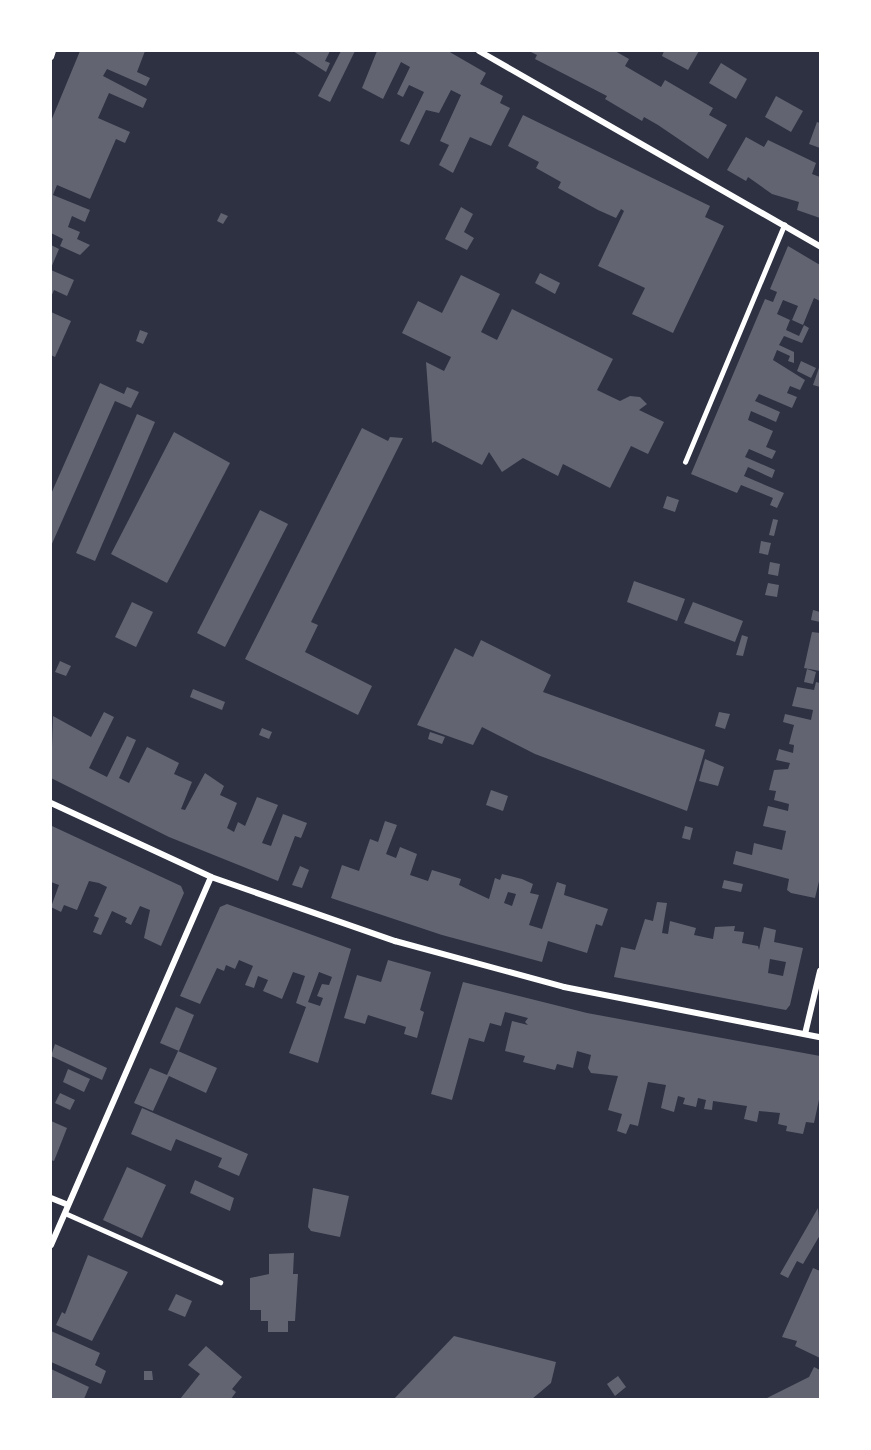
<!DOCTYPE html>
<style>
body{margin:0}
#map{position:relative;width:871px;height:1450px;overflow:hidden;background:#2d3142;font-family:"Fira Sans Condensed",sans-serif}
div>[style]{position:absolute}
.building>*{inset:0;background:#626471}
.service>*{height:4.5px;margin:-2.25px;padding:0 2.25px;transform-origin:2.25px;border-radius:2.25px;background:#fff}
.minor>*{height:6px;margin:-3px;padding:0 3px;transform-origin:3px;border-radius:3px;background:#fff}
span{translate:-50% -50%;white-space:nowrap;text-align:center;line-height:1.15;-webkit-text-stroke:6px #fff;paint-order:stroke}
.frame{position:absolute;inset:0;border:52px solid #fff;pointer-events:none}
</style>
<div id="map">
<div class="building">
<i style="clip-path:polygon(80px 51px,145px 51px,137px 72px,150px 78px,146px 86px,107px 69px,103px 76px,147px 99px,143px 108px,109px 93px,98px 118px,130px 132px,125px 143px,116px 139px,90px 199px,57px 185px,53px 195px,90px 210px,85px 222px,72px 216px,68px 227px,80px 232px,77px 239px,90px 245px,80px 255px,60px 246px,63px 239px,51px 233px,51px 121px)"></i>
<i style="clip-path:polygon(293px 51px,330px 51px,325px 61px,330px 63px,326px 72px)"></i>
<i style="clip-path:polygon(341px 51px,355px 51px,330px 102px,318px 96px)"></i>
<i style="clip-path:polygon(377px 51px,448px 51px,486px 73px,480px 84px,503px 96px,500px 103px,510px 108px,491px 146px,470px 137px,453px 173px,439px 165px,449px 145px,440px 141px,461px 95px,451px 90px,439px 113px,426px 110px,409px 145px,400px 141px,424px 92px,409px 85px,403px 97px,397px 94px,410px 67px,401px 62px,383px 99px,362px 88px)"></i>
<i style="clip-path:polygon(529px 51px,615px 51px,629px 59px,625px 66px,661px 87px,665px 80px,713px 108px,709px 115px,727px 125px,708px 159px,658px 125px,644px 117px,642px 121px,605px 99px,607px 96px,535px 59px,537px 55px)"></i>
<i style="clip-path:polygon(664px 51px,699px 51px,688px 70px,662px 56px)"></i>
<i style="clip-path:polygon(721px 63px,747px 79px,736px 99px,709px 83px)"></i>
<i style="clip-path:polygon(776px 96px,803px 111px,791px 132px,765px 117px)"></i>
<i style="clip-path:polygon(523px 115px,710px 206px,705px 217px,724px 226px,673px 333px,632px 314px,645px 288px,598px 266px,624px 211px,621px 209px,616px 218px,598px 210px,558px 188px,561px 182px,536px 168px,539px 162px,508px 146px)"></i>
<i style="clip-path:polygon(817px 122px,820px 123px,820px 148px,809px 144px)"></i>
<i style="clip-path:polygon(746px 137px,764px 147px,768px 140px,816px 163px,812px 174px,820px 177px,820px 218px,797px 210px,799px 202px,772px 194px,748px 177px,746px 181px,727px 170px)"></i>
<i style="clip-path:polygon(461px 207px,473px 214px,464px 232px,474px 238px,467px 250px,445px 239px)"></i>
<i style="clip-path:polygon(221px 213px,228px 216px,223px 224px,217px 221px)"></i>
<i style="clip-path:polygon(51px 245px,59px 249px,51px 268px)"></i>
<i style="clip-path:polygon(788px 246px,820px 265px,820px 301px,814px 298px,803px 325px,792px 320px,798px 306px,783px 300px,777px 314px,790px 320px,786px 330px,799px 336px,804px 325px,809px 328px,802px 343px,784px 336px,779px 345px,794px 352px,794px 363px,788px 361px,790px 356px,777px 350px,773px 360px,805px 380px,800px 390px,790px 386px,787px 393px,797px 397px,792px 408px,759px 394px,755px 401px,780px 412px,776px 422px,751px 411px,748px 420px,773px 431px,766px 447px,776px 451px,772px 459px,749px 449px,745px 457px,775px 470px,772px 478px,748px 467px,744px 476px,784px 493px,777px 508px,770px 505px,773px 498px,741px 485px,737px 493px,691px 474px,765px 299px,773px 302px,777px 292px,770px 289px)"></i>
<i style="clip-path:polygon(51px 270px,74px 280px,67px 296px,54px 290px,51px 297px)"></i>
<i style="clip-path:polygon(540px 273px,560px 283px,555px 294px,535px 283px)"></i>
<i style="clip-path:polygon(461px 275px,500px 294px,481px 332px,497px 340px,512px 309px,613px 359px,597px 390px,620px 401px,630px 396px,640px 397px,647px 404px,639px 410px,664px 422px,648px 454px,631px 446px,610px 488px,563px 464px,558px 476px,523px 458px,502px 472px,489px 452px,482px 465px,435px 441px,432px 443px,426px 362px,444px 371px,451px 357px,402px 333px,418px 301px,442px 313px)"></i>
<i style="clip-path:polygon(51px 312px,71px 321px,55px 357px,51px 355px)"></i>
<i style="clip-path:polygon(140px 330px,148px 333px,143px 344px,136px 341px)"></i>
<i style="clip-path:polygon(801px 361px,816px 368px,811px 378px,797px 371px)"></i>
<i style="clip-path:polygon(820px 365px,820px 387px,813px 385px)"></i>
<i style="clip-path:polygon(100px 383px,124px 394px,127px 387px,139px 392px,131px 408px,115px 401px,51px 546px,51px 494px)"></i>
<i style="clip-path:polygon(137px 414px,155px 422px,95px 561px,76px 553px)"></i>
<i style="clip-path:polygon(362px 428px,388px 441px,390px 437px,403px 438px,311px 622px,318px 625px,305px 652px,372px 686px,358px 715px,245px 659px)"></i>
<i style="clip-path:polygon(174px 432px,230px 463px,167px 583px,111px 554px)"></i>
<i style="clip-path:polygon(667px 496px,679px 500px,675px 512px,663px 508px)"></i>
<i style="clip-path:polygon(260px 510px,288px 524px,225px 647px,197px 633px)"></i>
<i style="clip-path:polygon(773px 519px,778px 520px,774px 536px,769px 535px)"></i>
<i style="clip-path:polygon(761px 541px,771px 543px,768px 555px,759px 553px)"></i>
<i style="clip-path:polygon(770px 562px,780px 564px,778px 576px,768px 574px)"></i>
<i style="clip-path:polygon(634px 581px,685px 599px,677px 621px,627px 602px)"></i>
<i style="clip-path:polygon(768px 583px,779px 585px,777px 597px,765px 595px)"></i>
<i style="clip-path:polygon(132px 602px,153px 612px,136px 647px,115px 637px)"></i>
<i style="clip-path:polygon(693px 602px,743px 621px,735px 642px,684px 623px)"></i>
<i style="clip-path:polygon(813px 610px,820px 612px,820px 622px,811px 620px)"></i>
<i style="clip-path:polygon(812px 632px,820px 633px,820px 671px,804px 668px)"></i>
<i style="clip-path:polygon(742px 635px,748px 637px,743px 656px,736px 655px)"></i>
<i style="clip-path:polygon(481px 640px,551px 675px,543px 692px,705px 750px,687px 811px,535px 754px,482px 727px,473px 745px,417px 725px,455px 648px,473px 657px)"></i>
<i style="clip-path:polygon(60px 661px,71px 666px,66px 676px,55px 672px)"></i>
<i style="clip-path:polygon(807px 669px,816px 672px,813px 684px,804px 682px)"></i>
<i style="clip-path:polygon(816px 682px,820px 683px,820px 877px,815px 898px,791px 893px,787px 890px,789px 879px,733px 864px,736px 851px,752px 855px,754px 843px,782px 850px,786px 831px,763px 826px,768px 806px,788px 811px,789px 804px,774px 800px,776px 791px,769px 790px,774px 770px,788px 769px,790px 763px,776px 760px,779px 749px,793px 753px,794px 745px,789px 744px,794px 725px,783px 722px,785px 714px,811px 720px,813px 710px,792px 706px,797px 687px,814px 690px)"></i>
<i style="clip-path:polygon(193px 689px,225px 702px,222px 710px,190px 697px)"></i>
<i style="clip-path:polygon(104px 712px,114px 717px,89px 768px,107px 777px,127px 736px,136px 740px,119px 778px,129px 783px,147px 747px,179px 763px,174px 774px,192px 782px,181px 809px,185px 810px,205px 773px,224px 786px,220px 795px,237px 803px,227px 828px,234px 832px,238px 822px,245px 826px,257px 797px,278px 805px,262px 843px,271px 846px,283px 814px,307px 823px,301px 838px,295px 836px,278px 881px,169px 837px,51px 778px,53px 716px,91px 737px)"></i>
<i style="clip-path:polygon(719px 712px,730px 714px,725px 729px,715px 726px)"></i>
<i style="clip-path:polygon(262px 728px,272px 732px,269px 739px,259px 735px)"></i>
<i style="clip-path:polygon(430px 732px,445px 737px,442px 744px,428px 739px)"></i>
<i style="clip-path:polygon(705px 759px,724px 767px,718px 786px,699px 781px)"></i>
<i style="clip-path:polygon(491px 790px,508px 796px,503px 811px,486px 805px)"></i>
<i style="clip-path:polygon(evenodd,385px 821px,397px 825px,386px 854px,396px 858px,400px 847px,417px 854px,410px 875px,428px 881px,432px 870px,442px 873px,461px 879px,459px 885px,489px 899px,495px 878px,500px 880px,502px 874px,522px 879px,533px 884px,530px 893px,539px 895px,529px 925px,542px 929px,557px 882px,566px 885px,564px 895px,608px 909px,602px 926px,596px 924px,587px 953px,548px 941px,542px 962px,442px 935px,331px 898px,342px 865px,359px 871px,370px 839px,378px 842px,385px 821px,508px 892px,516px 894px,512px 906px,504px 903px,508px 892px)"></i>
<i style="clip-path:polygon(52px 826px,181px 886px,184px 893px,161px 946px,144px 938px,150px 910px,140px 906px,131px 925px,125px 922px,127px 918px,112px 911px,101px 935px,93px 932px,99px 918px,94px 916px,107px 887px,99px 883px,89px 881px,77px 910px,64px 905px,61px 912px,51px 907px,59px 885px,51px 882px)"></i>
<i style="clip-path:polygon(685px 826px,693px 828px,690px 840px,682px 838px)"></i>
<i style="clip-path:polygon(300px 866px,309px 870px,302px 888px,292px 885px)"></i>
<i style="clip-path:polygon(724px 880px,743px 884px,741px 892px,722px 888px)"></i>
<i style="clip-path:polygon(evenodd,657px 902px,667px 903px,662px 933px,668px 934px,670px 921px,696px 928px,694px 935px,713px 939px,715px 927px,735px 926px,734px 931px,744px 932px,742px 943px,758px 946px,759px 950px,764px 927px,776px 930px,774px 942px,803px 948px,790px 1005px,786px 1010px,614px 977px,621px 947px,635px 950px,645px 919px,653px 921px,657px 902px,770px 959px,786px 962px,783px 976px,768px 973px,770px 959px)"></i>
<i style="clip-path:polygon(evenodd,227px 904px,351px 949px,318px 1063px,289px 1053px,306px 1007px,296px 1003px,305px 976px,293px 972px,282px 999px,263px 991px,268px 980px,258px 976px,254px 988px,245px 985px,253px 966px,239px 960px,235px 969px,226px 965px,224px 971px,217px 968px,200px 1004px,180px 996px,220px 907px,227px 904px,319px 972px,332px 977px,329px 985px,322px 984px,317px 996px,323px 998px,320px 1006px,308px 1002px,319px 972px)"></i>
<i style="clip-path:polygon(388px 960px,431px 972px,420px 1010px,424px 1012px,417px 1038px,404px 1034px,406px 1027px,368px 1015px,365px 1024px,344px 1018px,357px 975px,381px 982px)"></i>
<i style="clip-path:polygon(463px 982px,587px 1013px,820px 1056px,820px 1095px,814px 1123px,806px 1122px,803px 1134px,786px 1131px,787px 1126px,778px 1124px,780px 1113px,759px 1111px,757px 1122px,744px 1119px,747px 1106px,713px 1101px,712px 1110px,704px 1109px,706px 1100px,698px 1098px,696px 1107px,683px 1104px,685px 1098px,678px 1096px,674px 1112px,661px 1108px,666px 1085px,648px 1082px,638px 1126px,630px 1124px,626px 1134px,617px 1131px,622px 1114px,608px 1110px,618px 1076px,591px 1073px,588px 1068px,591px 1055px,577px 1051px,573px 1068px,557px 1064px,555px 1070px,523px 1062px,525px 1056px,505px 1051px,512px 1021px,528px 1025px,525px 1022px,528px 1018px,505px 1012px,501px 1026px,490px 1023px,484px 1042px,469px 1038px,452px 1100px,431px 1094px)"></i>
<i style="clip-path:polygon(176px 1007px,194px 1015px,179px 1051px,160px 1043px)"></i>
<i style="clip-path:polygon(55px 1044px,107px 1068px,102px 1080px,51px 1056px)"></i>
<i style="clip-path:polygon(178px 1051px,217px 1068px,206px 1093px,169px 1076px,153px 1111px,134px 1103px,150px 1068px,167px 1075px)"></i>
<i style="clip-path:polygon(68px 1069px,90px 1079px,84px 1092px,63px 1082px)"></i>
<i style="clip-path:polygon(60px 1093px,75px 1100px,70px 1110px,55px 1103px)"></i>
<i style="clip-path:polygon(142px 1108px,248px 1154px,239px 1176px,218px 1167px,222px 1158px,176px 1139px,171px 1151px,131px 1134px)"></i>
<i style="clip-path:polygon(51px 1121px,67px 1128px,54px 1161px,51px 1160px)"></i>
<i style="clip-path:polygon(127px 1167px,166px 1185px,142px 1238px,103px 1220px)"></i>
<i style="clip-path:polygon(195px 1180px,234px 1198px,230px 1211px,190px 1193px)"></i>
<i style="clip-path:polygon(313px 1188px,349px 1196px,340px 1237px,311px 1231px,308px 1227px)"></i>
<i style="clip-path:polygon(818px 1208px,820px 1235px,803px 1264px,797px 1261px,788px 1278px,780px 1274px)"></i>
<i style="clip-path:polygon(294px 1253px,293px 1274px,298px 1274px,295px 1321px,288px 1321px,288px 1332px,268px 1332px,268px 1321px,261px 1321px,261px 1310px,250px 1310px,250px 1278px,269px 1274px,269px 1254px)"></i>
<i style="clip-path:polygon(88px 1255px,128px 1272px,92px 1341px,56px 1325px,62px 1312px,65px 1314px)"></i>
<i style="clip-path:polygon(813px 1268px,820px 1271px,820px 1358px,795px 1346px,797px 1341px,782px 1337px)"></i>
<i style="clip-path:polygon(176px 1294px,192px 1301px,185px 1317px,168px 1310px)"></i>
<i style="clip-path:polygon(51px 1331px,100px 1353px,95px 1365px,106px 1371px,101px 1384px,51px 1362px)"></i>
<i style="clip-path:polygon(454px 1336px,556px 1362px,551px 1383px,532px 1399px,394px 1399px)"></i>
<i style="clip-path:polygon(206px 1346px,242px 1377px,232px 1389px,236px 1392px,231px 1399px,180px 1399px,200px 1374px,188px 1365px)"></i>
<i style="clip-path:polygon(814px 1367px,820px 1370px,820px 1399px,765px 1399px,809px 1377px)"></i>
<i style="clip-path:polygon(51px 1369px,89px 1387px,84px 1399px,51px 1399px)"></i>
<i style="clip-path:polygon(144px 1371px,152px 1371px,153px 1380px,144px 1380px)"></i>
<i style="clip-path:polygon(618px 1376px,626px 1387px,615px 1396px,607px 1384px)"></i>
</div>
<div class="service">
<i style="left:685px;top:462px;width:257px;rotate:-67.3deg"></i>
<i style="left:65px;top:1213px;width:170px;rotate:24deg"></i>
</div>
<div class="minor">
<i style="left:479px;top:51px;width:393px;rotate:29.8deg"></i>
<i style="left:51px;top:57px;width:6px;rotate:-72deg"></i>
<i style="left:51px;top:803px;width:176px;rotate:24.8deg"></i>
<i style="left:211px;top:877px;width:195px;rotate:19.2deg"></i>
<i style="left:395px;top:941px;width:175px;rotate:15.2deg"></i>
<i style="left:564px;top:987px;width:261px;rotate:11.1deg"></i>
<i style="left:805px;top:1034px;width:65px;rotate:-76.6deg"></i>
<i style="left:51px;top:1198px;width:18px;rotate:22deg"></i>
<i style="left:51px;top:1245px;width:401px;rotate:-66.5deg"></i>
</div>
<div class="frame"></div>
</div>
